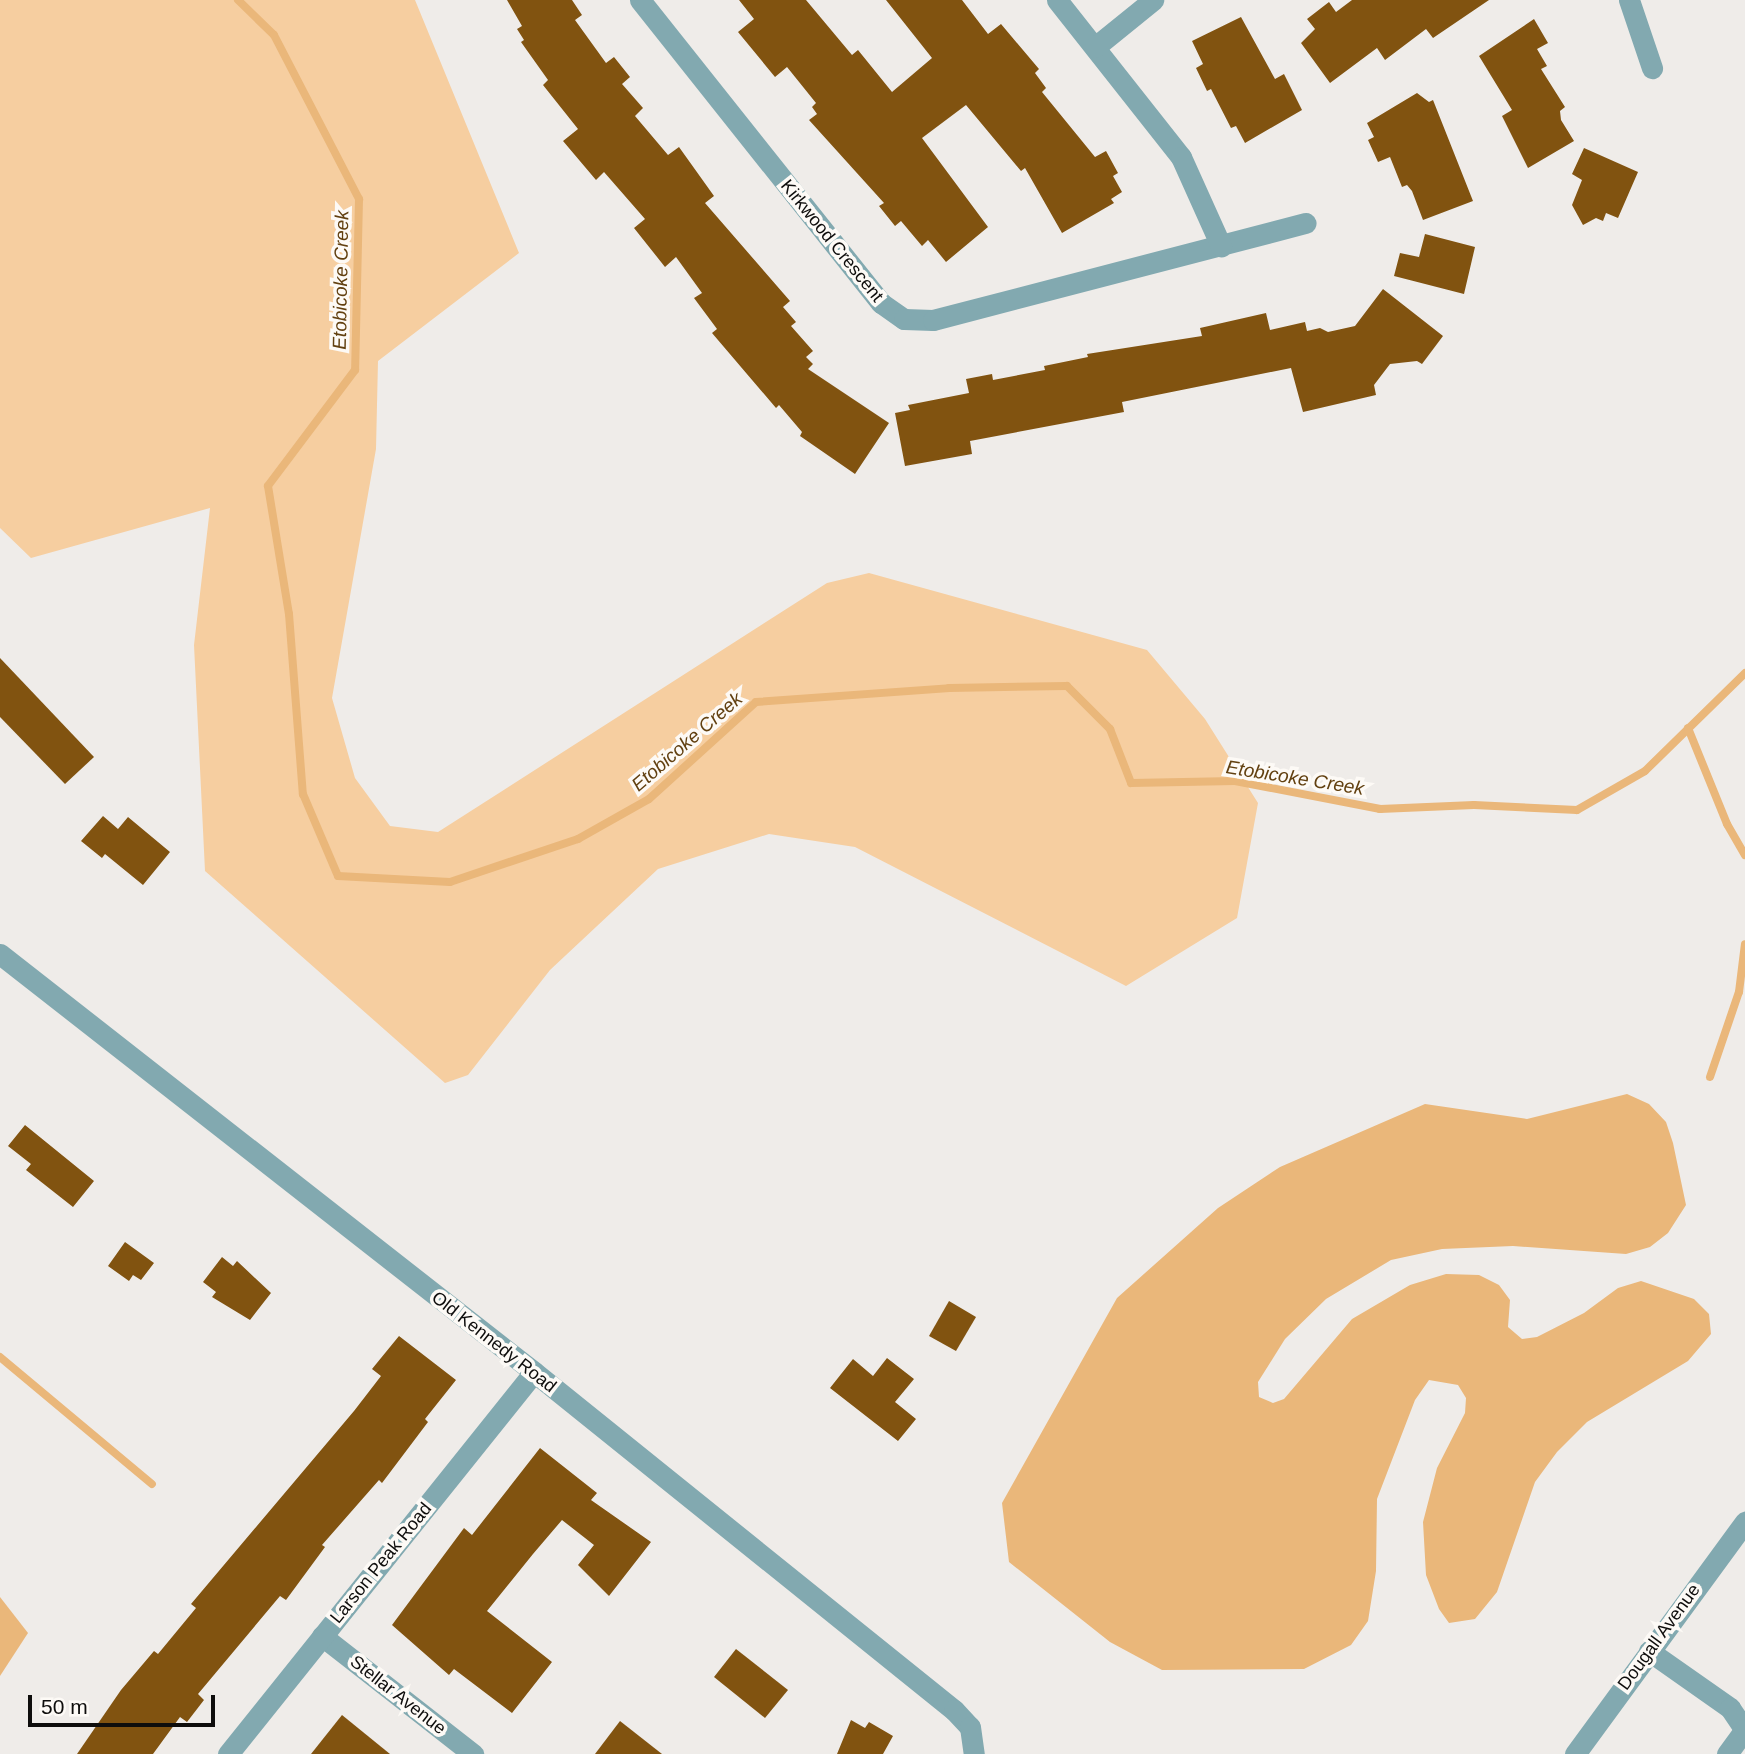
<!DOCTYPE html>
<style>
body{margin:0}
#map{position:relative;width:1745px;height:1754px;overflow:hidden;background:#efece9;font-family:Helvetica,sans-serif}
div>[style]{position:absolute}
.green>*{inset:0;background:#f6cea0}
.water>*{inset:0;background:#eab77a}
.stream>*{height:8px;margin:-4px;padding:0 4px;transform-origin:4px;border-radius:4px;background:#eab77a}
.building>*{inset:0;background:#815310}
.minor>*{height:21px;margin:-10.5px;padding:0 10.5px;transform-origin:10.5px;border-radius:10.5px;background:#82a9b0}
span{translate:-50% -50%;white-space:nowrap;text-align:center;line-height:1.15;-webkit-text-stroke:7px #fdfaf6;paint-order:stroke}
.street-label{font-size:18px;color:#0e0d0c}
.water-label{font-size:19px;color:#624010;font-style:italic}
.scale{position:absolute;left:28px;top:1695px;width:187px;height:32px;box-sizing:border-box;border:4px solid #0e0d0c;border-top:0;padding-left:9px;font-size:21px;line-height:24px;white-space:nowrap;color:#0e0d0c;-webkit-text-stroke:5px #fdfaf6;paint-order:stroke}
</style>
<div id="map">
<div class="green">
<i style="clip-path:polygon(0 0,415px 0,519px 253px,378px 361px,376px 449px,332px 698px,355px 778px,390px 826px,438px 832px,827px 583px,869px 573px,1147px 650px,1205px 719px,1258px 803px,1237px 918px,1126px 986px,855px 847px,769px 834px,658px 869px,550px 970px,468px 1075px,445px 1083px,205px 871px,194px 645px,210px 508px,31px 558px,0 528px)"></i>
</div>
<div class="water">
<i style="clip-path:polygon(1627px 1094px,1649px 1104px,1666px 1122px,1673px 1143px,1686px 1205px,1668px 1233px,1650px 1247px,1626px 1254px,1513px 1246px,1442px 1249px,1391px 1260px,1326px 1299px,1285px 1339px,1258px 1382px,1259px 1397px,1273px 1403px,1284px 1399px,1352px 1319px,1410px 1285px,1446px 1274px,1479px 1275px,1499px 1285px,1510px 1300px,1508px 1327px,1522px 1339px,1537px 1337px,1584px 1313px,1618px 1288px,1641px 1281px,1694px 1299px,1709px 1314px,1711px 1334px,1688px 1361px,1587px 1422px,1557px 1452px,1535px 1482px,1497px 1592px,1475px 1619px,1449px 1623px,1439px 1609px,1426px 1575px,1423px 1522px,1437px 1468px,1465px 1413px,1466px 1398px,1458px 1385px,1429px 1380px,1415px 1400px,1377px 1499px,1376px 1571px,1368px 1621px,1351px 1645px,1304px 1669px,1162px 1670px,1110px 1642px,1009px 1562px,1002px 1503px,1117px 1298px,1218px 1208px,1280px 1167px,1425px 1104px,1527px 1119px)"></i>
<i style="clip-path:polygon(0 1597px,28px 1633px,0 1676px)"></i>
</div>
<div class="stream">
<i style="left:238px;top:0;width:50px;rotate:44.2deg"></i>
<i style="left:274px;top:35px;width:185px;rotate:62.6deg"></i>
<i style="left:359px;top:199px;width:171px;rotate:91.3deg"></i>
<i style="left:355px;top:370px;width:145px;rotate:126.9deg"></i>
<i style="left:268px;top:486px;width:130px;rotate:80.7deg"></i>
<i style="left:289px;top:614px;width:181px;rotate:85.6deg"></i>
<i style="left:303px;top:794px;width:89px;rotate:66.9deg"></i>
<i style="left:338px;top:876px;width:112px;rotate:3.1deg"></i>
<i style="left:450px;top:882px;width:135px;rotate:-18.6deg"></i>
<i style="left:578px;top:839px;width:81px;rotate:-29.4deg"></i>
<i style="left:649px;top:799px;width:144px;rotate:-42.2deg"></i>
<i style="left:756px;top:702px;width:194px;rotate:-4.1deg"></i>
<i style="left:949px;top:688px;width:118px;rotate:-1deg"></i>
<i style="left:1067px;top:686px;width:61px;rotate:45deg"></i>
<i style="left:1110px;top:729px;width:58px;rotate:68.7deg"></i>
<i style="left:1131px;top:783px;width:104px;rotate:-1.1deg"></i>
<i style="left:1235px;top:781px;width:148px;rotate:10.9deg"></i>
<i style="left:1380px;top:809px;width:94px;rotate:-2.4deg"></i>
<i style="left:1474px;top:805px;width:103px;rotate:2.8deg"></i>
<i style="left:1577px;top:810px;width:78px;rotate:-29.8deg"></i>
<i style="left:1645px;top:771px;width:140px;rotate:-44.4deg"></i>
<i style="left:1688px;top:728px;width:104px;rotate:67.9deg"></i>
<i style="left:1727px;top:824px;width:36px;rotate:60deg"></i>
<i style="left:1710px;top:1077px;width:90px;rotate:-71.2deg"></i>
<i style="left:1739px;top:992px;width:48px;rotate:-82.9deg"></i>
<i style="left:0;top:1357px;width:198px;rotate:39.9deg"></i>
</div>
<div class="building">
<i style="clip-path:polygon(507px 0,572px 0,582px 15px,575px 20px,606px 63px,614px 57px,630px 77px,622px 84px,643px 108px,635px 116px,668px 155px,679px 147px,714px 196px,705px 203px,790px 301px,783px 307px,796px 322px,791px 326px,813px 351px,806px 357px,813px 364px,808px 369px,889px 423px,855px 474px,800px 436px,802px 432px,779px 405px,776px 408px,712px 333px,717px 329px,694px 298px,702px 293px,676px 257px,665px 267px,634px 228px,645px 219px,604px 172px,596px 180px,563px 141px,578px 129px,543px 85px,548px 80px,521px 42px,524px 40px,517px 29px,522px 26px)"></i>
<i style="clip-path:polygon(739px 0,806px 0,852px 55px,858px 50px,892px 92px,932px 58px,886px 0,962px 0,988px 34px,1001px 24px,1039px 69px,1035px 73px,1046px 88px,1042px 92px,1095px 157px,1106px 151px,1118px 173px,1113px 176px,1122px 192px,1111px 199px,1114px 203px,1062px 233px,1025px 168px,1021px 171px,966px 105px,922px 138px,988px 227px,946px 262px,928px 240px,922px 246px,901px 221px,895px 226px,879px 206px,884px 203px,809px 120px,817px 114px,812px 107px,816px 103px,787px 67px,775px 77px,738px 32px,754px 19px)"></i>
<i style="clip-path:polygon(1352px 0,1489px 0,1433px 38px,1426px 29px,1385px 60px,1377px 48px,1330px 83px,1301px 43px,1315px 29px,1307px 19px,1329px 2px,1336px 12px)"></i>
<i style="clip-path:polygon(1241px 17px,1275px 79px,1284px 74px,1302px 110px,1245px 143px,1236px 126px,1231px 128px,1211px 89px,1207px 91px,1196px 68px,1203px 64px,1192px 41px)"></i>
<i style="clip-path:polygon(1534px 19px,1548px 43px,1537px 49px,1547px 66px,1541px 69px,1565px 107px,1560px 111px,1561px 120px,1574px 141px,1528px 168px,1502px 116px,1512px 110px,1479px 56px)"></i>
<i style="clip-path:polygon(1417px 93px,1429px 102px,1433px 100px,1473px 201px,1423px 220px,1412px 191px,1407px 185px,1402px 187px,1390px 157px,1378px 162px,1368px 140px,1374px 137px,1367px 123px)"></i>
<i style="clip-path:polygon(1584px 148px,1638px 172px,1618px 218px,1606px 213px,1603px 221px,1596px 218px,1583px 225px,1572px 205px,1582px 180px,1572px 174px)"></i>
<i style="clip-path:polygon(1425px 234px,1475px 247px,1464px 294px,1394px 276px,1400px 253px,1419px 257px)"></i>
<i style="clip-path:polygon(1383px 289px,1443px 336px,1422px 364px,1417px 361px,1390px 364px,1374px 385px,1376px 395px,1303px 412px,1291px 368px,1122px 402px,1124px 412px,970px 441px,972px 454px,905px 466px,895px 413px,910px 410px,908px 405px,969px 393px,966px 379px,992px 374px,993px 380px,1045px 370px,1044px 366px,1088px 357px,1087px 354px,1202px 336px,1200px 328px,1266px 313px,1270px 330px,1305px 322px,1307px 331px,1320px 328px,1328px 332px,1355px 326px)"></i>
<i style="clip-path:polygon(0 658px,94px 757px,65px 784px,0 717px)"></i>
<i style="clip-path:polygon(103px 816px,118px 829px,128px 817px,170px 852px,143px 885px,105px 854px,102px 858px,81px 841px)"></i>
<i style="clip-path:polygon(25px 1125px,94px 1181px,73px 1207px,26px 1170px,31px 1164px,8px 1146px)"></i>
<i style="clip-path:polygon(125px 1242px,154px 1263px,141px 1280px,133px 1275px,129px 1281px,108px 1266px)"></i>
<i style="clip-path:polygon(222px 1257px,233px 1266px,237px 1261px,271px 1293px,250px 1320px,212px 1297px,216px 1292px,203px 1282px)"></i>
<i style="clip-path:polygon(949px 1301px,976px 1317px,956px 1351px,929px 1336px)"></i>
<i style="clip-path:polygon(399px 1336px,456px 1380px,425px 1419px,428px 1422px,382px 1483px,379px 1480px,322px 1545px,325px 1547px,286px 1600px,280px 1596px,198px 1694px,204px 1700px,187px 1722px,180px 1717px,153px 1754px,77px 1754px,121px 1690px,154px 1651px,158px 1654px,196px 1608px,191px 1604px,354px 1411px,381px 1376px,372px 1369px)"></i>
<i style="clip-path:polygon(887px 1358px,914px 1379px,895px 1402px,916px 1419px,898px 1441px,830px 1388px,853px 1359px,873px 1376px)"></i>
<i style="clip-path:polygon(540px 1448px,597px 1493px,591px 1500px,651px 1542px,609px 1596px,578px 1565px,594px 1545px,562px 1520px,533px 1554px,487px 1611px,552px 1662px,512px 1713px,454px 1669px,449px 1675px,392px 1625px,464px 1528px,472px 1535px)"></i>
<i style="clip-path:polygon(736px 1649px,788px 1690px,765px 1718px,714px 1677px)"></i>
<i style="clip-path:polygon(342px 1715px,390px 1754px,311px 1754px)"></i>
<i style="clip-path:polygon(851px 1720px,865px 1728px,869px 1722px,893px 1736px,883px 1754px,837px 1754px)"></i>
<i style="clip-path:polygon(620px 1721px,662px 1754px,595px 1754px)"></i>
</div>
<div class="minor">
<i style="left:640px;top:0;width:387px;rotate:51.5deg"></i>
<i style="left:881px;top:303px;width:28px;rotate:35deg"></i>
<i style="left:904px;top:319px;width:29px;rotate:2deg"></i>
<i style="left:933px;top:320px;width:385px;rotate:-14.6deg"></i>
<i style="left:1057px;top:0;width:200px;rotate:51.7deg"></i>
<i style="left:1181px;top:157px;width:98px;rotate:65.8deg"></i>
<i style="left:1629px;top:0;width:72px;rotate:71.3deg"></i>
<i style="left:1095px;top:47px;width:75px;rotate:-39deg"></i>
<i style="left:0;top:954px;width:678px;rotate:38.05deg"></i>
<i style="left:534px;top:1372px;width:539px;rotate:38.83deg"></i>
<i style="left:954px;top:1710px;width:23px;rotate:47deg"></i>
<i style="left:970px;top:1727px;width:27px;rotate:82deg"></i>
<i style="left:322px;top:1636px;width:192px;rotate:38deg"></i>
<i style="left:1649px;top:1651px;width:99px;rotate:35.1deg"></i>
<i style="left:1730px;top:1708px;width:27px;rotate:56deg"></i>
<i style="left:228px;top:1754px;width:489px;rotate:-51.3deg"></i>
<i style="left:1575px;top:1754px;width:288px;rotate:-53.8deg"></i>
<i style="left:1727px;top:1754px;width:31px;rotate:-54deg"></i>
</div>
<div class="street-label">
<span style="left:832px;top:241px;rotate:51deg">Kirkwood Crescent</span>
<span style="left:494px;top:1342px;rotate:38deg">Old Kennedy Road</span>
<span style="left:381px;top:1563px;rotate:-51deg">Larson Peak Road</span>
<span style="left:1659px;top:1637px;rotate:-54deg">Dougall Avenue</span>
<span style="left:398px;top:1695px;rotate:38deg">Stellar Avenue</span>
</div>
<div class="water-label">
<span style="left:341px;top:280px;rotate:-89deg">Etobicoke Creek</span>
<span style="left:687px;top:742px;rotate:-41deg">Etobicoke Creek</span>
<span style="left:1295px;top:778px;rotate:9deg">Etobicoke Creek</span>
</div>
<div class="scale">50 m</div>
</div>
